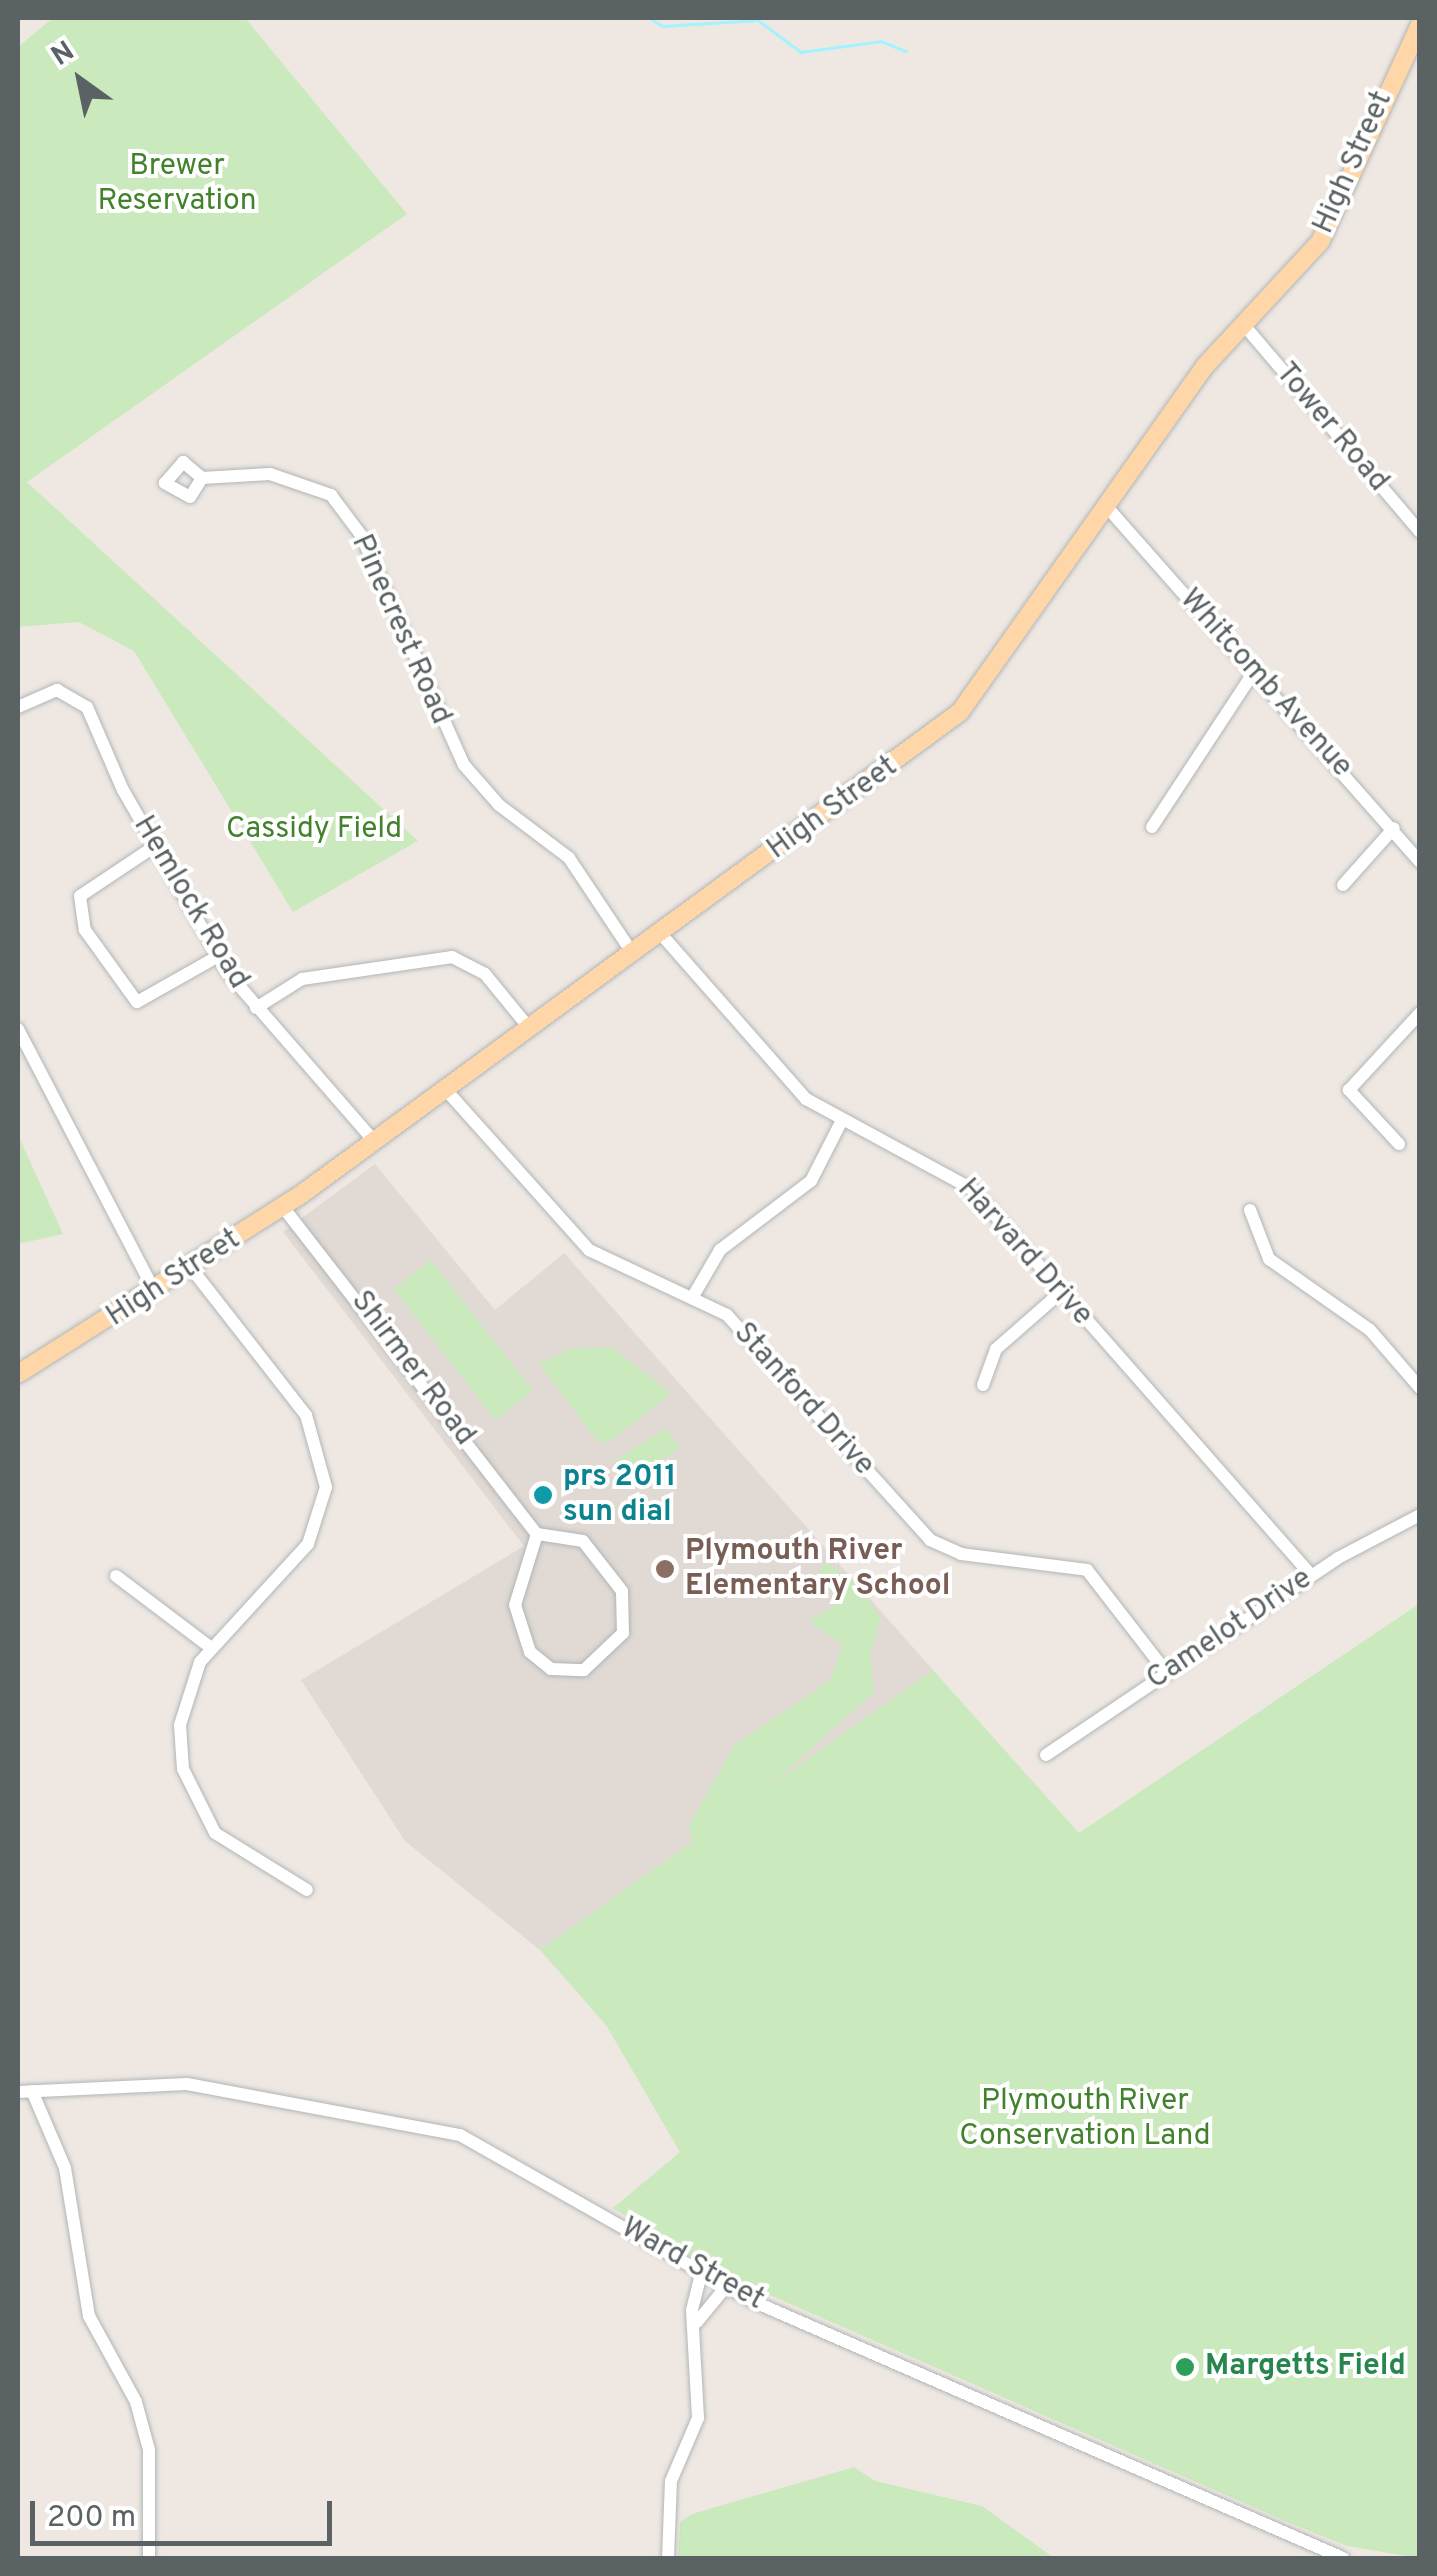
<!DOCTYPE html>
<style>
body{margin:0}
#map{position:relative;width:1437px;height:2576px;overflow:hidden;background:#efe8e2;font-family:Overpass,sans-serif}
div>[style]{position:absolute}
.education>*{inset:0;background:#e1d9d3}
.green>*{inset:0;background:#cae9bc}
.stream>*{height:2.5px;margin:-1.25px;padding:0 1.25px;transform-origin:1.25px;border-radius:1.25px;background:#a2f3ff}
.roads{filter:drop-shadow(0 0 2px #b0b6b9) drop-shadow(0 0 2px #b0b6b9)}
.minor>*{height:12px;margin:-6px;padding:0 6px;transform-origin:6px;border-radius:6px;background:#fff}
.major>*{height:18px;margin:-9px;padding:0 9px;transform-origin:9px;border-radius:9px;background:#ffd6a7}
.dots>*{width:28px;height:28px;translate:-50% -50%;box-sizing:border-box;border:5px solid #fff;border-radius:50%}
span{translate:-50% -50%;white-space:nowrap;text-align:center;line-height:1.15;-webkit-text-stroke:8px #fff;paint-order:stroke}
.street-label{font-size:30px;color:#5a6264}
.park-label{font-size:30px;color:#42822c}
.culture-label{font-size:30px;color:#0d838f;font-weight:700}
.left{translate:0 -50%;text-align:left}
.education-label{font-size:30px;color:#785e54;font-weight:700}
.leisure-label{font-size:30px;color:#27864d;font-weight:700}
.frame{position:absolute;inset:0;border:20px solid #5a6264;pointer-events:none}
.north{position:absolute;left:30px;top:30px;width:100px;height:100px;-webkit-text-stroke:8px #fff;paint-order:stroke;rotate:327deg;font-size:28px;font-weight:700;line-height:40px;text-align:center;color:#5a6264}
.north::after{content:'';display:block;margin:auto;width:35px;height:45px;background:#5a6264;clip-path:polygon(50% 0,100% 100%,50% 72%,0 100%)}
.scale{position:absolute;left:30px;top:2501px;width:302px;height:45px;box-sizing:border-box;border:5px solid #5a6264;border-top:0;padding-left:12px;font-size:30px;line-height:35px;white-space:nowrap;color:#5a6264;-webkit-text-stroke:8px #fff;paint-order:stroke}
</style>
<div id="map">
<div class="education">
<i style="clip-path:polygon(375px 1164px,495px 1310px,564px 1253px,933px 1670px,540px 1950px,405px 1841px,301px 1680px,524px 1546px,283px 1232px)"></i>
</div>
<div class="green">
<i style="clip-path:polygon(53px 18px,245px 18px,407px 214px,27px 482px,418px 841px,293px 912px,134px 651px,79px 622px,18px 627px,18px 47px)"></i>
<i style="clip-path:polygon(18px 1135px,63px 1234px,18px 1244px)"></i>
<i style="clip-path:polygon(431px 1260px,533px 1391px,495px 1420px,394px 1289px)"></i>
<i style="clip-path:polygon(612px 1347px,671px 1393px,610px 1442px,598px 1442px,539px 1364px,572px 1348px)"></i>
<i style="clip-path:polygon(667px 1428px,680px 1448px,627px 1481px,614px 1461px)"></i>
<i style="clip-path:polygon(826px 1562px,857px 1583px,881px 1618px,870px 1656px,874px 1692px,771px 1785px,933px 1670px,1079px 1833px,1419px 1604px,1419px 2558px,1347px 2546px,1285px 2521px,711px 2269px,613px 2208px,680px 2152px,606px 2025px,540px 1950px,692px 1842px,689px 1826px,734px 1745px,829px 1681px,843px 1645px,809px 1621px,838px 1603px,819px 1572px)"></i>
<i style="clip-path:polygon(854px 2467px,875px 2481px,982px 2506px,1054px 2558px,678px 2558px,680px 2522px,692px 2514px)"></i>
</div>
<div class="stream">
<i style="left:650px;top:18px;width:15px;rotate:32deg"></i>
<i style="left:663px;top:26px;width:95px;rotate:-3.6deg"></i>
<i style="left:758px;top:20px;width:54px;rotate:36.7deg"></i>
<i style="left:801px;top:52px;width:81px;rotate:-7.8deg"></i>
<i style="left:881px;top:41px;width:27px;rotate:22deg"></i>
</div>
<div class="roads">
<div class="minor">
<i style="left:1243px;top:324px;width:273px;rotate:49.6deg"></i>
<i style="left:202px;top:478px;width:22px;rotate:122deg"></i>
<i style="left:190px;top:497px;width:29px;rotate:-151deg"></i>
<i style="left:165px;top:483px;width:28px;rotate:-49deg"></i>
<i style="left:183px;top:462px;width:25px;rotate:40deg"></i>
<i style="left:202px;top:478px;width:68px;rotate:-3.4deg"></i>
<i style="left:270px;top:474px;width:65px;rotate:19deg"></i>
<i style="left:331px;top:495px;width:50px;rotate:53.1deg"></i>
<i style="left:361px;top:535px;width:252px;rotate:65.9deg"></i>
<i style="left:464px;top:765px;width:53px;rotate:48.8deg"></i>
<i style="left:499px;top:805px;width:88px;rotate:37.1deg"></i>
<i style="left:569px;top:858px;width:115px;rotate:56.3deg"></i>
<i style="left:1107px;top:507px;width:473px;rotate:48.6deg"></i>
<i style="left:18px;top:707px;width:43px;rotate:-23.6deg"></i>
<i style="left:57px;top:690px;width:34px;rotate:30deg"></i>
<i style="left:87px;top:707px;width:90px;rotate:66.6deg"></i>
<i style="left:123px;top:790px;width:211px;rotate:60.2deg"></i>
<i style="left:228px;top:973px;width:223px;rotate:49deg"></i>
<i style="left:1152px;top:827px;width:186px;rotate:-56.7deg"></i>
<i style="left:155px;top:846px;width:90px;rotate:146.3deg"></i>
<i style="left:80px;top:896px;width:34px;rotate:82deg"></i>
<i style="left:85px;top:930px;width:89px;rotate:54.2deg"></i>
<i style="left:137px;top:1002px;width:92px;rotate:-29.4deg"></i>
<i style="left:1343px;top:885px;width:76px;rotate:-48.2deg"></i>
<i style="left:661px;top:934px;width:220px;rotate:48.7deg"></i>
<i style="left:806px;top:1099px;width:189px;rotate:28.5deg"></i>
<i style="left:972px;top:1189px;width:514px;rotate:48.71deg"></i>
<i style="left:256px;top:1008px;width:54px;rotate:-32.2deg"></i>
<i style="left:302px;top:979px;width:152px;rotate:-8.3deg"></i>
<i style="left:452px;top:957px;width:37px;rotate:27deg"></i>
<i style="left:485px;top:974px;width:71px;rotate:50.7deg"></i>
<i style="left:18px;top:1029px;width:297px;rotate:62.5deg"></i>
<i style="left:446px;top:1090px;width:215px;rotate:48.2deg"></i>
<i style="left:589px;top:1250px;width:153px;rotate:25.2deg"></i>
<i style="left:727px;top:1315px;width:303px;rotate:47.9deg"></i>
<i style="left:930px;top:1540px;width:34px;rotate:24deg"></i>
<i style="left:961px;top:1554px;width:127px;rotate:7.2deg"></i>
<i style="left:1087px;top:1570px;width:130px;rotate:52.2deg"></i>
<i style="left:1399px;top:1144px;width:74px;rotate:-132.8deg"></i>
<i style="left:1349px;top:1090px;width:105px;rotate:-47.3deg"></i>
<i style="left:283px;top:1207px;width:414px;rotate:52.2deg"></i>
<i style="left:537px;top:1534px;width:74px;rotate:107.2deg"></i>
<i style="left:515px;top:1605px;width:49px;rotate:72.3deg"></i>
<i style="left:530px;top:1652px;width:27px;rotate:39deg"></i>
<i style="left:551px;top:1669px;width:33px;rotate:2deg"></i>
<i style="left:584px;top:1670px;width:54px;rotate:-43.5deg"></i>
<i style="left:623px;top:1633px;width:42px;rotate:-91.4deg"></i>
<i style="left:622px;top:1591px;width:63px;rotate:-128deg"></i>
<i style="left:583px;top:1541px;width:47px;rotate:-171.3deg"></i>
<i style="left:1250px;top:1210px;width:53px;rotate:68.8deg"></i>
<i style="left:1269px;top:1259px;width:123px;rotate:35.1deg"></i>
<i style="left:1370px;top:1330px;width:77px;rotate:49.2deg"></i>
<i style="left:191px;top:1268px;width:187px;rotate:52deg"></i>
<i style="left:306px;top:1415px;width:75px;rotate:74.5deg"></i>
<i style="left:326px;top:1487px;width:60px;rotate:107.5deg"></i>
<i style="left:308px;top:1544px;width:160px;rotate:132.5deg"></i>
<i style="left:200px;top:1662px;width:66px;rotate:107.6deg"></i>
<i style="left:180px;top:1725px;width:44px;rotate:86.1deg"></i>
<i style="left:183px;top:1769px;width:72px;rotate:63.4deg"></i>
<i style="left:215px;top:1833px;width:108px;rotate:31.8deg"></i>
<i style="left:692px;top:1298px;width:56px;rotate:-59.7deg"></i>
<i style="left:720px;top:1250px;width:114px;rotate:-37.2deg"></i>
<i style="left:811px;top:1181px;width:66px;rotate:-63deg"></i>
<i style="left:983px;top:1385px;width:38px;rotate:-70deg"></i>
<i style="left:996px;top:1349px;width:85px;rotate:-41.2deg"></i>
<i style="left:116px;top:1576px;width:118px;rotate:37.1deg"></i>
<i style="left:1046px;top:1755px;width:352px;rotate:-34deg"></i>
<i style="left:1338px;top:1558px;width:93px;rotate:-27.7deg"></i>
<i style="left:32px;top:2091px;width:84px;rotate:66.8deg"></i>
<i style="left:65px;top:2168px;width:150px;rotate:80.8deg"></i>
<i style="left:89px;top:2316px;width:98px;rotate:61.3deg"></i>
<i style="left:136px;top:2402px;width:50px;rotate:74.8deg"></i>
<i style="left:149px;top:2450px;width:108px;rotate:90deg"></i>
<i style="left:18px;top:2092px;width:169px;rotate:-2.7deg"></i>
<i style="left:187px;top:2084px;width:278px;rotate:10.6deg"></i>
<i style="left:460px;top:2135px;width:334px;rotate:29.6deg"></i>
<i style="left:750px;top:2300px;width:647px;rotate:23.51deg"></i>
<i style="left:697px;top:2322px;width:44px;rotate:-50.5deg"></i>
<i style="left:668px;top:2558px;width:77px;rotate:-87.8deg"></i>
<i style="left:671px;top:2481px;width:69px;rotate:-66.8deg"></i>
<i style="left:698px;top:2418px;width:108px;rotate:-93.2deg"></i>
<i style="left:692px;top:2310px;width:37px;rotate:-76deg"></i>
</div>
<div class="major">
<i style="left:18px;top:1374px;width:333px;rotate:-32.4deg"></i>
<i style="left:299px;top:1196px;width:819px;rotate:-36.21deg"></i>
<i style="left:960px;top:712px;width:424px;rotate:-54.7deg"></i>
<i style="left:1205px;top:366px;width:169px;rotate:-47.2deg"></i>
<i style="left:1320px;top:242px;width:239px;rotate:-65.3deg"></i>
</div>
</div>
<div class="dots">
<i style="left:543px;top:1495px;background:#0f9aa8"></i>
<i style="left:665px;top:1569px;background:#8d6e63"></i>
<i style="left:1185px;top:2367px;background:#2e9e5b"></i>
</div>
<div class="street-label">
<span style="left:1354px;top:163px;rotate:-66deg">High Street</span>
<span style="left:1331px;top:428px;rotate:50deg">Tower Road</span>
<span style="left:400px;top:630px;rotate:66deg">Pinecrest Road</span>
<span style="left:1265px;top:684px;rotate:48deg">Whitcomb Avenue</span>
<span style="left:833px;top:809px;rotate:-36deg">High Street</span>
<span style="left:190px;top:903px;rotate:59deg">Hemlock Road</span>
<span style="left:1024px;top:1253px;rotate:48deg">Harvard Drive</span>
<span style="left:174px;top:1279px;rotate:-33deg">High Street</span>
<span style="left:412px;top:1369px;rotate:53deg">Shirmer Road</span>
<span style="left:803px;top:1400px;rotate:48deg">Stanford Drive</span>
<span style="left:1230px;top:1630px;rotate:-34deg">Camelot Drive</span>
<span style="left:692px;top:2265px;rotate:29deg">Ward Street</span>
</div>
<div class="park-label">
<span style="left:177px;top:184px">Brewer<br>Reservation</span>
<span style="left:314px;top:830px">Cassidy Field</span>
<span style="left:1085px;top:2119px">Plymouth River<br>Conservation Land</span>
</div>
<div class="culture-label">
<span class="left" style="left:563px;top:1495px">prs 2011<br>sun dial</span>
</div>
<div class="education-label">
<span class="left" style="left:685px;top:1569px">Plymouth River<br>Elementary School</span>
</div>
<div class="leisure-label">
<span class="left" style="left:1205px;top:2367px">Margetts Field</span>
</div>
<div class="frame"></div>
<div class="north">N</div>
<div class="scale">200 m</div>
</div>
